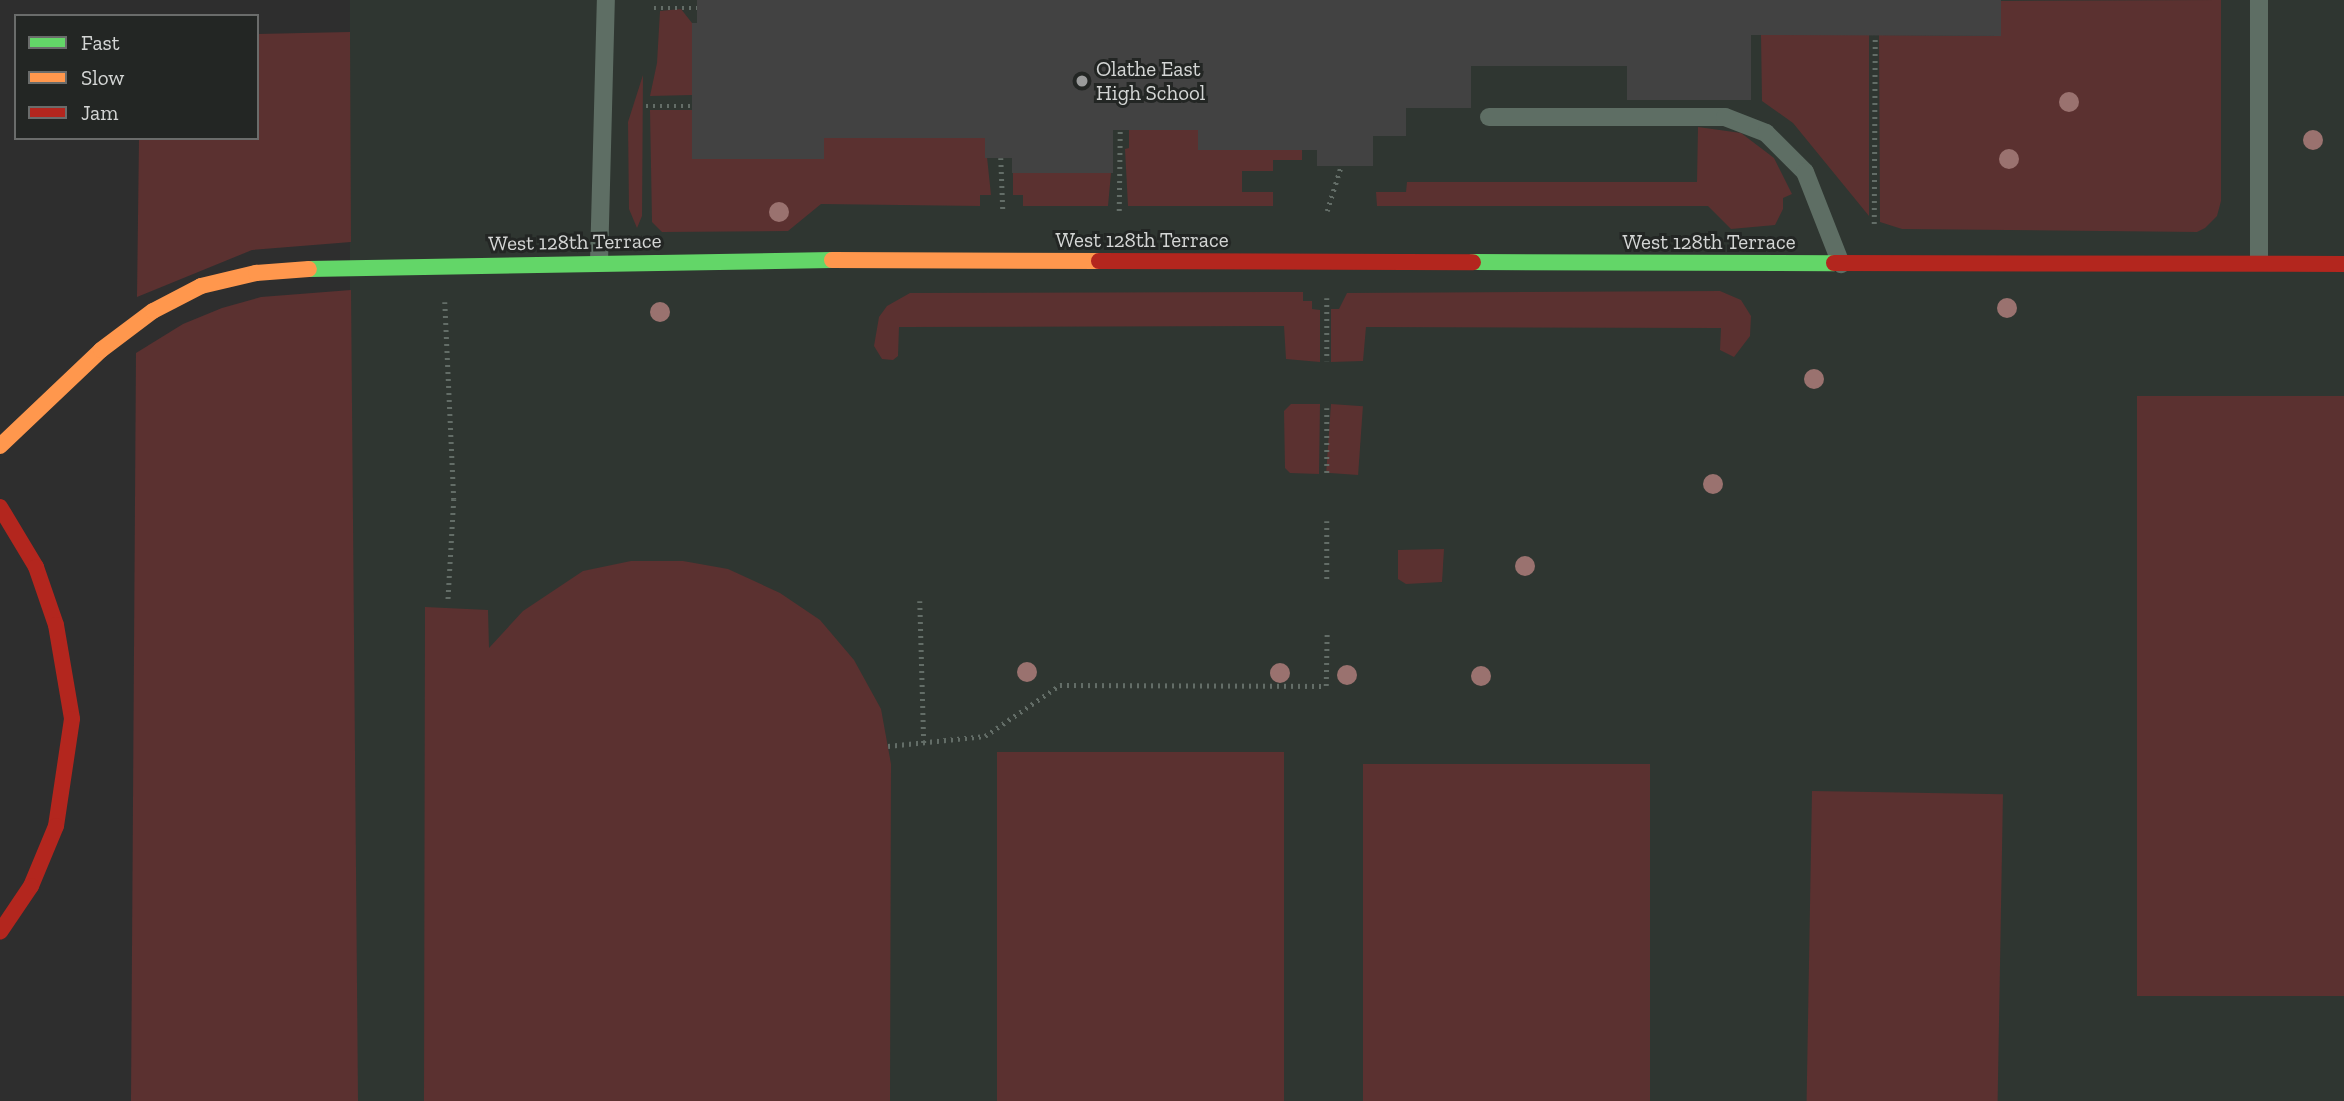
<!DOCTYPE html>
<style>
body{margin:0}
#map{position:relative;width:2344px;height:1101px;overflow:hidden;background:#2e2e2e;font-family:"Zilla Slab",serif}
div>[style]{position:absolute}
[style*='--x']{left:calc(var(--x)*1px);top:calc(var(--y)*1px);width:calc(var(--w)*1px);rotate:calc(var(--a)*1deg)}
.built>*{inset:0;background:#2f3631;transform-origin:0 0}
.green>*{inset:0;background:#5b3130;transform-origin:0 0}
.building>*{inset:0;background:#424242}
.path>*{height:4.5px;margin-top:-2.25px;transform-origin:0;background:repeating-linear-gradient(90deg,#636d67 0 2px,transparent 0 7px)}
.lane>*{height:18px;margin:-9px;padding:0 9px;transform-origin:9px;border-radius:9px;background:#5e6e64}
.fast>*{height:16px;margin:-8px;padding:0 8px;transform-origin:8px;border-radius:8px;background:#63d668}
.slow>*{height:16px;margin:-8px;padding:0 8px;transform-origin:8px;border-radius:8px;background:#ff974d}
.jam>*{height:16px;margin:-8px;padding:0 8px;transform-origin:8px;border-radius:8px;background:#b3261e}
.trees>*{width:20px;height:20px;margin:-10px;border-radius:50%;background:#9a726f}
.dots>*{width:19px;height:19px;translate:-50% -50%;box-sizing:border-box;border:4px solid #232624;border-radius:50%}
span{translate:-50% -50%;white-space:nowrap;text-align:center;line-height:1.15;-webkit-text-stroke:6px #232624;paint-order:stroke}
.poi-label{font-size:21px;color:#d4d6d5}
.left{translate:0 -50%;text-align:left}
.street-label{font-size:21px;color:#d4d6d5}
.legend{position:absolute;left:14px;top:14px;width:245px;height:126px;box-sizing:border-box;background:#232624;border:2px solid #6a6c6b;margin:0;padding:9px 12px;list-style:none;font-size:21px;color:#d4d6d5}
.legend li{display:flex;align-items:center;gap:14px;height:35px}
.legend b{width:35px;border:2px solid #6a6c6b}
</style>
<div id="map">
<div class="built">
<div style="left:350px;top:0;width:1994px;height:1101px"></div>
</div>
<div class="green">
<div style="clip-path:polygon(2221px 0,2221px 201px,2217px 216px,2205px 228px,2197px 232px,1902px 229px,1880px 222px,1879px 35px,2001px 36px,2001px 1px)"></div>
<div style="clip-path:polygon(681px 9px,692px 23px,692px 95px,650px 96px,657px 63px,660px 11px)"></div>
<div style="clip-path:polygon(350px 32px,351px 242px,252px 250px,137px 297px,139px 138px,257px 138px,257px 34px)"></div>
<div style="clip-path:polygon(1761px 35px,1869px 35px,1869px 216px,1793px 123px,1762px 101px)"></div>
<div style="clip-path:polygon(643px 75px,642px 216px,637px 228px,629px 209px,628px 122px)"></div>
<div style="clip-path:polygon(650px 110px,692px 110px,824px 138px,985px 138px,991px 195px,980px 195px,980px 206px,821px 204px,788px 231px,662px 232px,652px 222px)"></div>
<div style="clip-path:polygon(1698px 127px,1741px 133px,1774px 158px,1792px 194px,1783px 198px,1783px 209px,1775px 225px,1731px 229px,1708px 206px,1377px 206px,1376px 192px,1406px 192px,1407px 182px,1697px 182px)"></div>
<div style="clip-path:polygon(1129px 130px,1198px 130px,1302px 150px,1302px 160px,1273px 160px,1273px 171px,1242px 171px,1242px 192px,1273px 192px,1273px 206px,1128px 206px,1125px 149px,1129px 148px)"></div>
<div style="clip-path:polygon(1013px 173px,1111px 173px,1108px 206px,1023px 206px,1023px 195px,1013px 195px)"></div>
<div style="clip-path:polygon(351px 290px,358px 1101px,131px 1101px,136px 353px,183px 324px,222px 308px,261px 297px)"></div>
<div style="clip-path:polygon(1720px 291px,1741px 300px,1751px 316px,1750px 336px,1734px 357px,1720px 350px,1721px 328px,1366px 327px,1363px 361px,1331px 362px,1331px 309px,1339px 309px,1347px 293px)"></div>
<div style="clip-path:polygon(1303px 292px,1303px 301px,1312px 301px,1312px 309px,1320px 310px,1320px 362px,1286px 359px,1284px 326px,899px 327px,898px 356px,893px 360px,882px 359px,874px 346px,879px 317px,887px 306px,910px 293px)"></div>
<div style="left:2137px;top:396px;width:207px;height:600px"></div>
<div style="clip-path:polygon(1291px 404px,1320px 404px,1319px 474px,1290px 473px,1285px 468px,1284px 411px)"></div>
<div style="left:1331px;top:404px;width:32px;height:69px;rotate:4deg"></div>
<div style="clip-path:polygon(1444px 549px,1442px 582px,1406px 584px,1398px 579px,1398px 550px)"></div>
<div style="clip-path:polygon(631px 561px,683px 561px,728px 569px,780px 593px,820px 620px,854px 660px,881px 709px,891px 764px,890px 1101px,424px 1101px,425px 607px,488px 610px,489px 648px,523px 611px,583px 571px)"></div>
<div style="left:997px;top:752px;width:287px;height:349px"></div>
<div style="left:1363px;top:764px;width:287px;height:337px"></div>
<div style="left:1812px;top:791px;width:191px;height:310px;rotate:1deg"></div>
</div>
<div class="building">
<div style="clip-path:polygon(697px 0,2001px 0,2001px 36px,1751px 35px,1751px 100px,1627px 100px,1627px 66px,1471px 66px,1471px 108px,1406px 108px,1406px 136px,1373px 136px,1373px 166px,1317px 166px,1317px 150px,1198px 150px,1198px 130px,1113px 130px,1113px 173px,1012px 173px,1012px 158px,985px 158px,985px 138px,824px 138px,824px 159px,692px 159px,692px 23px,697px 23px)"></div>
</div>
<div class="path">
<div style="--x:654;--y:8;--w:43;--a:0"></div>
<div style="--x:646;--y:106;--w:46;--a:0"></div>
<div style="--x:1001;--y:158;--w:53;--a:87.8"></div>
<div style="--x:1119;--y:211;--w:81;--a:-89.3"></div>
<div style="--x:1327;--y:211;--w:47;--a:-72.7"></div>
<div style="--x:1874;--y:224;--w:189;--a:-89.7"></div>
<div style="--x:1327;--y:298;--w:63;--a:90"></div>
<div style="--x:445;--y:302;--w:197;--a:87.4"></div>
<div style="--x:454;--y:499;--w:103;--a:93.3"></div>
<div style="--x:1327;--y:408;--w:65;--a:90"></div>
<div style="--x:1327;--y:521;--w:60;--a:90"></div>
<div style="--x:920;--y:601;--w:142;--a:88.4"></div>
<div style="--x:888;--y:746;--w:98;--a:-5.9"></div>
<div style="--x:985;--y:736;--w:91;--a:-34.2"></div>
<div style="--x:1060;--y:685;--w:266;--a:0.2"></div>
<div style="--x:1326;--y:686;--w:56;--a:-89"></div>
</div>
<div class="lane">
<div style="--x:2259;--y:0;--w:262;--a:90"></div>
<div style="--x:1489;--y:117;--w:236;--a:0"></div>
<div style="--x:1725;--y:117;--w:44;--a:21.3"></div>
<div style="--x:1766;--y:133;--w:55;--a:45"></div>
<div style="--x:1805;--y:172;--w:99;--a:68.6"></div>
<div style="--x:599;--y:262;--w:262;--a:-88.5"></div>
</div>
<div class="fast">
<div style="--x:1473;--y:262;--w:361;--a:0.2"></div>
<div style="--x:309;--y:269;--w:523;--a:-0.99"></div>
</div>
<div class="slow">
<div style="--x:832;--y:260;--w:267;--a:0.2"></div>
<div style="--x:0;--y:446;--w:139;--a:-43.5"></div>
<div style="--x:101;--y:350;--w:65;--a:-36.9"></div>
<div style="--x:153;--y:311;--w:54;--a:-27.5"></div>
<div style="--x:201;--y:286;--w:57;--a:-13.3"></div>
<div style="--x:256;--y:273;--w:53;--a:-4.3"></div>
</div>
<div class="jam">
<div style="--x:1099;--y:261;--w:374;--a:0.2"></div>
<div style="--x:1834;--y:263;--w:510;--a:0.11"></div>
<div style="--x:0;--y:507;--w:70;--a:59"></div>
<div style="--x:36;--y:567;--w:61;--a:71"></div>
<div style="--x:56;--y:625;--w:95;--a:80.3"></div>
<div style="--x:72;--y:719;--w:108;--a:98.5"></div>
<div style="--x:56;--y:826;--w:65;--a:112.6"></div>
<div style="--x:31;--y:886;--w:55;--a:124"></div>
</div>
<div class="trees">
<div style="left:2069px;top:102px"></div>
<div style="left:2313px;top:140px"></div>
<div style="left:2009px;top:159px"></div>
<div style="left:779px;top:212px"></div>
<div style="left:2007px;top:308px"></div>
<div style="left:660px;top:312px"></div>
<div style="left:1814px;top:379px"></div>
<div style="left:1713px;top:484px"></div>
<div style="left:1525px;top:566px"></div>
<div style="left:1027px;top:672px"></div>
<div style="left:1280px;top:673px"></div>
<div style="left:1347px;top:675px"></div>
<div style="left:1481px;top:676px"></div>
</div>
<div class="dots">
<div style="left:1082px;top:81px;background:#9a9b9b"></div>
</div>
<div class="poi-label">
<span class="left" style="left:1096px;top:81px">Olathe East<br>High School</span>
</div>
<div class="street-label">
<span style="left:1142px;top:240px">West 128th Terrace</span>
<span style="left:575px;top:242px;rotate:-1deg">West 128th Terrace</span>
<span style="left:1709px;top:242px">West 128th Terrace</span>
</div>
<ul class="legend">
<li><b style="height:9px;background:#63d668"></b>Fast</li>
<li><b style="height:9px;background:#ff974d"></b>Slow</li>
<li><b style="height:9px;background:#b3261e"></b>Jam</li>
</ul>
</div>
